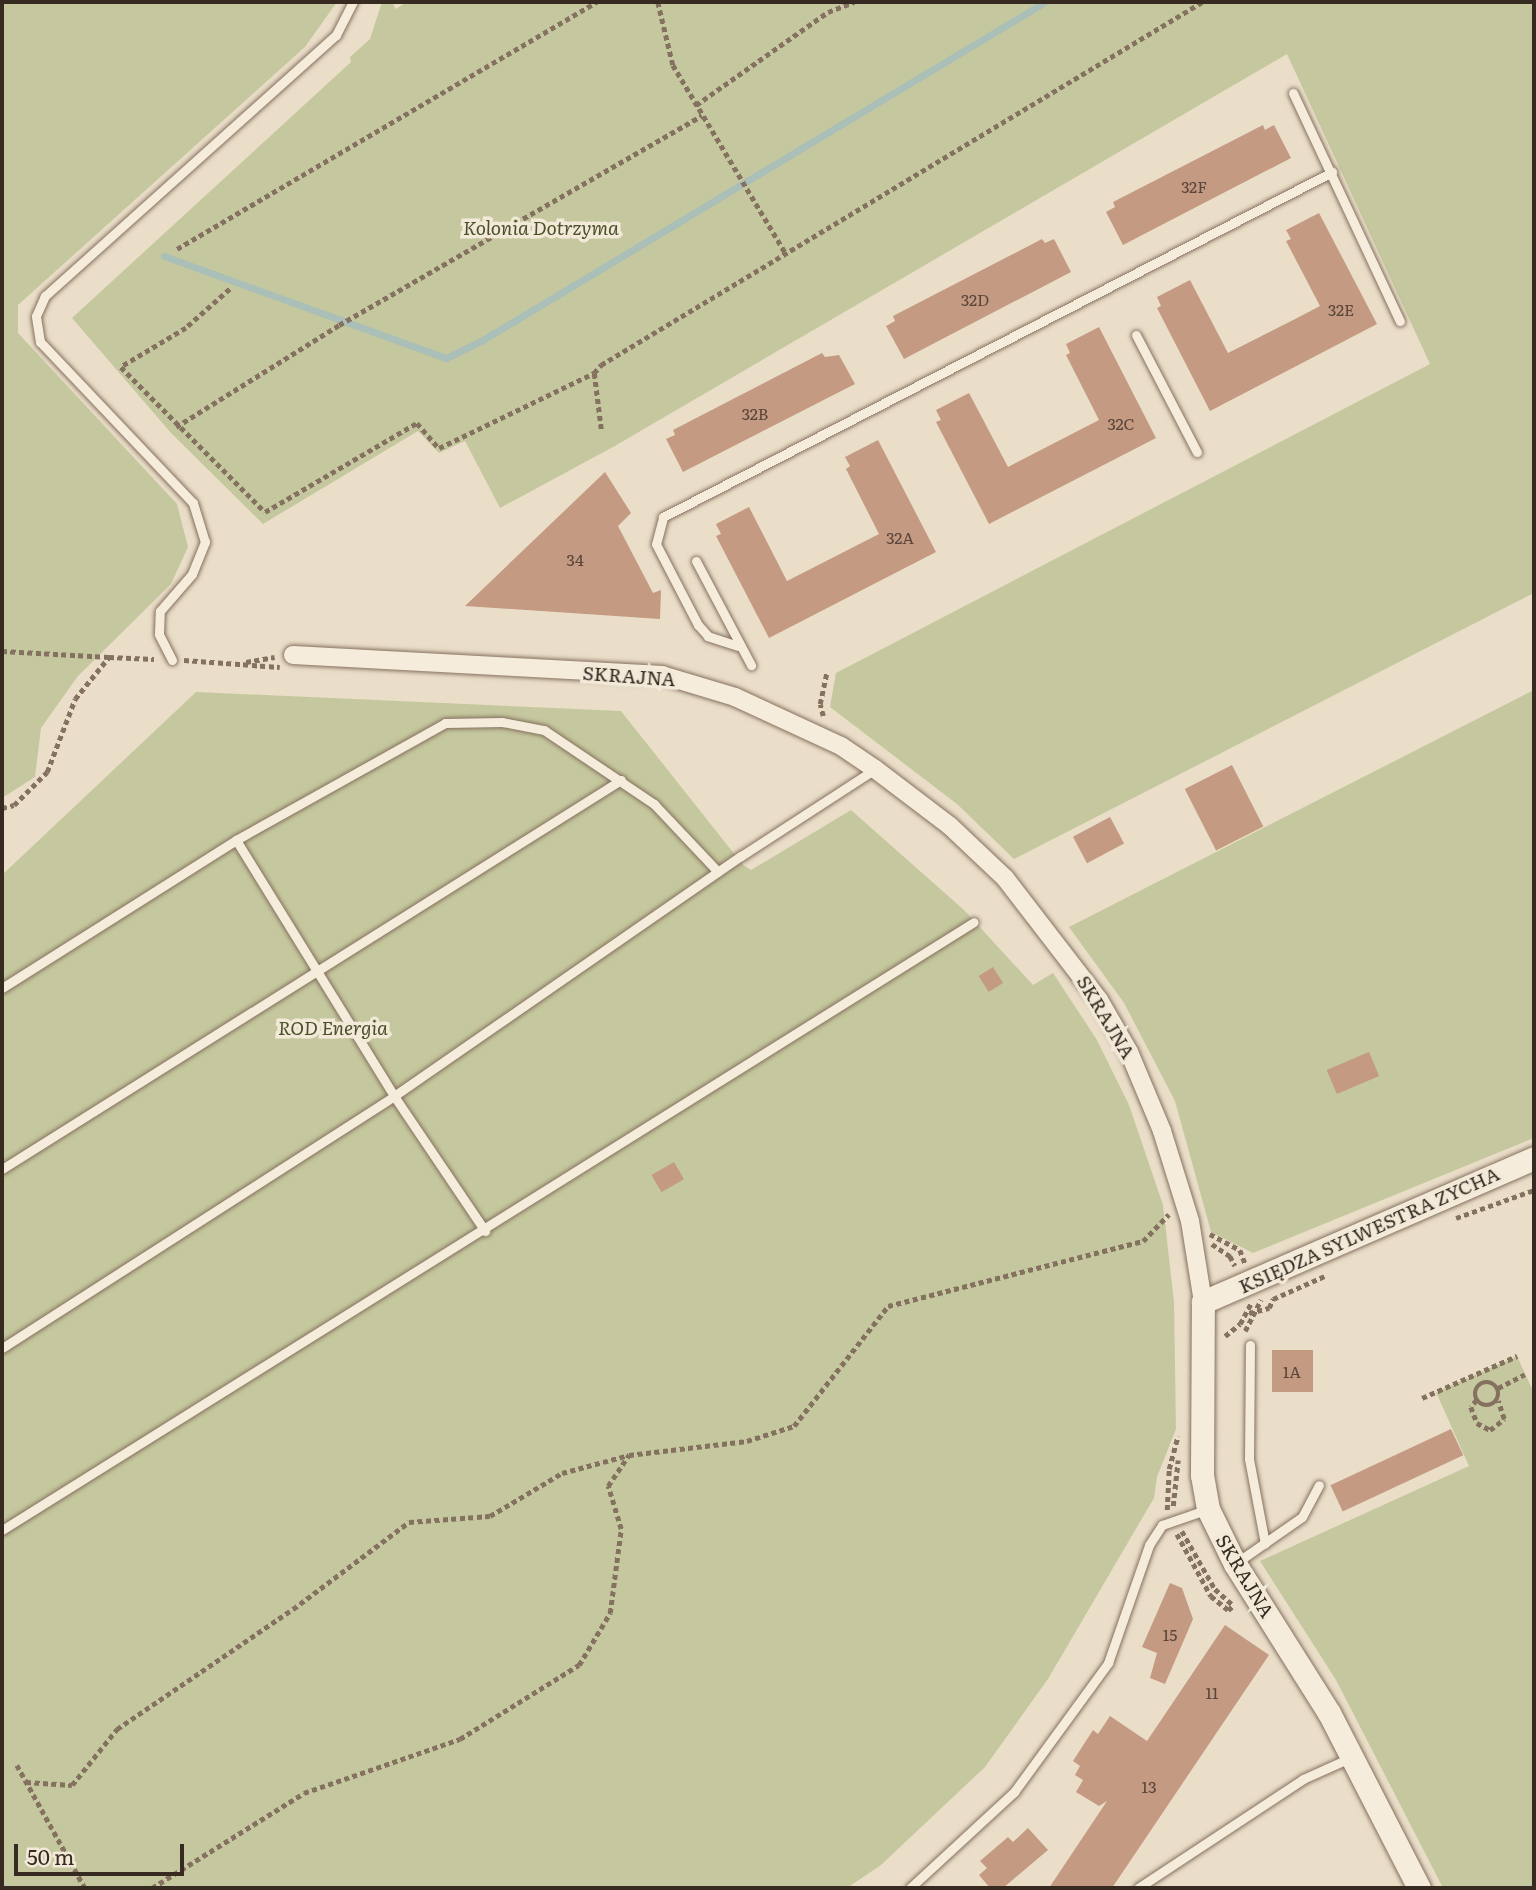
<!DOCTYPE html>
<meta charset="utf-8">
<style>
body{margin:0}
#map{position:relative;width:1536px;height:1890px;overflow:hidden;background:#eadec9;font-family:Literata,serif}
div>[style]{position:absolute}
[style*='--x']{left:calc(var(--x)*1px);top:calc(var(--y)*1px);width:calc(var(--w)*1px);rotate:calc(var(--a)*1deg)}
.green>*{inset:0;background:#c5c89e}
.stream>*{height:7px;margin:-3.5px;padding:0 3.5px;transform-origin:3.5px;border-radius:3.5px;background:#a9bfb7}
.building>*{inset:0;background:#c49a83;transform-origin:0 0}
.path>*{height:4.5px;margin-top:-2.25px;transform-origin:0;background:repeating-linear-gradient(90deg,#85715f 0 5px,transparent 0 8.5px)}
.path>.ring{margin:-2.25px;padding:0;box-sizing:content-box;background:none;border:4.5px solid #85715f;border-radius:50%}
.roads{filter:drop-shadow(0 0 2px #85715f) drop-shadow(0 0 2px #85715f)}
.service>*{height:9px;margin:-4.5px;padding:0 4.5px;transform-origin:4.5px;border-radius:4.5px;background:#f6ecdc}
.minor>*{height:18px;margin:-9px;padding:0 9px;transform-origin:9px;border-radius:9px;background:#f6ecdc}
.tertiary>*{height:23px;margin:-11.5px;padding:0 11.5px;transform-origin:11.5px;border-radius:11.5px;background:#f6ecdc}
span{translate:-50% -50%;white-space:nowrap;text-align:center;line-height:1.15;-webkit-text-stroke:7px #f2e9d8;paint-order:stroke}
.number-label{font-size:16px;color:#5a463a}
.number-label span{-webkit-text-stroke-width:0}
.park-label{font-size:19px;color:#4a512a;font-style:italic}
.street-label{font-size:19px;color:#372a21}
.frame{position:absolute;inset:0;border:4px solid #372a21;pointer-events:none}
.scale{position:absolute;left:14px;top:1844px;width:170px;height:32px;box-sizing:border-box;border:4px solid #372a21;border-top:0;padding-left:9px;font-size:21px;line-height:24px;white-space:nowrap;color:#372a21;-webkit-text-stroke:5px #f2e9d8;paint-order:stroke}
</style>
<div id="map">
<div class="green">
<div style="clip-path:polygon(2px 2px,337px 2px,305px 47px,18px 305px,18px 333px,177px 504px,188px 547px,171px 584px,78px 676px,41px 728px,35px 777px,2px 798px)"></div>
<div style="clip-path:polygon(382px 2px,392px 2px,396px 9px,406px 2px,1534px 2px,1534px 593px,1014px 859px,957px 804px,830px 707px,836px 673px,1430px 364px,1287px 54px,613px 447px,500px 508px,465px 441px,439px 453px,418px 431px,263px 524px,171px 433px,72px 318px,351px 62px,350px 57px,370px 39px)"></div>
<div style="clip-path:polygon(1534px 690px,1534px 1138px,1253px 1253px,1211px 1232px,1175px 1101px,1124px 1003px,1069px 927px)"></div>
<div style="clip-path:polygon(196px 692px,621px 711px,743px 865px,751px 870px,851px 810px,964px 910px,1033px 985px,1053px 973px,1097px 1040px,1129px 1105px,1163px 1205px,1174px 1302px,1176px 1429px,1157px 1477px,1154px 1498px,1048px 1679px,985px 1767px,881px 1865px,847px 1888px,2px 1888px,2px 875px)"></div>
<div style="clip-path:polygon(1517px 1356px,1534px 1393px,1534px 1888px,1443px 1888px,1336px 1680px,1260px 1561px,1469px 1466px,1436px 1392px)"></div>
</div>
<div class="stream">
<div style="--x:164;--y:256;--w:300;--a:19.9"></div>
<div style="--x:446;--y:358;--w:39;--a:-26"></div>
<div style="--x:481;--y:341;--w:658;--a:-31.01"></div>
</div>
<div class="building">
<div style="clip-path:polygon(1263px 125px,1265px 130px,1274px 125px,1291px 158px,1123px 245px,1106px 212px,1115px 207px,1113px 202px)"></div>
<div style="clip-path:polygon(1319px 213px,1377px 324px,1210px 411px,1157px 308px,1161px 306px,1157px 297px,1190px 280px,1228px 353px,1299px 317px,1320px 306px,1286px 241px,1291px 239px,1286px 230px)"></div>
<div style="clip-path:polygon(1042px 239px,1045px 243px,1054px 239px,1071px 272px,904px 359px,886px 326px,895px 321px,893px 316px)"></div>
<div style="clip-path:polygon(1099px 327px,1156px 438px,989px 524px,936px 422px,941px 420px,936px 410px,969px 393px,1008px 467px,1099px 420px,1066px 355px,1070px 353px,1066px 344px)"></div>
<div style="clip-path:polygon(822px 353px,825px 357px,839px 355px,855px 384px,683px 472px,666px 439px,675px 435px,673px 430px)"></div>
<div style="clip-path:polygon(878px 440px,936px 552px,769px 638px,716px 536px,721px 534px,716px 524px,749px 507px,787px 581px,879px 534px,846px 469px,850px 466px,845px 457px)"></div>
<div style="clip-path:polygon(605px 472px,631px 513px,618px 526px,653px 593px,661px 590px,660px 619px,465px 606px)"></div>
<div style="left:1232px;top:765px;width:69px;height:53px;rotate:63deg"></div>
<div style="left:1110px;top:817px;width:30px;height:42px;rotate:62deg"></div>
<div style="left:993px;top:967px;width:19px;height:17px;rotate:58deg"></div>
<div style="left:1369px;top:1052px;width:26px;height:46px;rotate:67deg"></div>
<div style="left:674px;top:1162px;width:20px;height:26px;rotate:60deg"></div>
<div style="left:1272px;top:1350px;width:41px;height:42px"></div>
<div style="left:1451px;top:1429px;width:29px;height:133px;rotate:65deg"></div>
<div style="clip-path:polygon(1170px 1583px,1182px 1588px,1193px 1619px,1165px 1684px,1150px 1678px,1157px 1653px,1142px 1647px)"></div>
<div style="clip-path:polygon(1225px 1625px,1269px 1655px,1112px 1888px,1049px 1888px,1107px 1801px,1099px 1806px,1076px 1792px,1083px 1780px,1075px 1775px,1080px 1766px,1073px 1761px,1093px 1730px,1098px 1734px,1110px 1716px,1147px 1741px)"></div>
<div style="clip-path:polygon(1028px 1828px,1048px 1850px,1003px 1888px,990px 1888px,979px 1875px,987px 1868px,980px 1861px,1008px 1837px,1013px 1842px)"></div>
</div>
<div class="path">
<div style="--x:658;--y:2;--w:65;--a:76.6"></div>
<div style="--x:673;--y:65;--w:220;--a:59.1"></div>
<div style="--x:696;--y:105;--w:161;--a:-35.2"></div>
<div style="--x:828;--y:12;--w:28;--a:-21"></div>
<div style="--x:177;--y:249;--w:487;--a:-30.5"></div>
<div style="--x:230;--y:289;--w:59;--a:138.4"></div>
<div style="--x:186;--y:328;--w:76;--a:149"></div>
<div style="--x:121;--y:367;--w:204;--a:45.2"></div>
<div style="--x:265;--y:512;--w:176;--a:-30.4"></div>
<div style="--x:417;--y:423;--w:33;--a:49"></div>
<div style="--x:439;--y:448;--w:172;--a:-25.8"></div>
<div style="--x:176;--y:427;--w:192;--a:-32"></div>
<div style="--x:339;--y:325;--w:419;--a:-30"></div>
<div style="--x:601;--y:429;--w:56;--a:-97.1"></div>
<div style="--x:594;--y:373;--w:11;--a:-49"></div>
<div style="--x:601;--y:365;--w:702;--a:-31.13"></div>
<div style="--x:2;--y:651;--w:107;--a:3.2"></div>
<div style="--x:184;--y:660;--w:96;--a:4.2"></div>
<div style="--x:246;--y:662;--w:29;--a:-10"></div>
<div style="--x:823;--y:716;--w:12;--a:-104"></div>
<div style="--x:820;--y:704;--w:33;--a:-78"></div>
<div style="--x:2;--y:808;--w:12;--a:-14"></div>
<div style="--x:14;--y:805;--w:47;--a:-45"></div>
<div style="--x:47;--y:772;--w:78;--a:-69"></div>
<div style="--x:75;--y:699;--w:54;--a:-51"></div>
<div style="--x:109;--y:657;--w:45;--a:2.5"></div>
<div style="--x:1456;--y:1218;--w:83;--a:-19.7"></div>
<div style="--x:1210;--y:1234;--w:34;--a:28"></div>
<div style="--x:1240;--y:1250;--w:14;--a:69"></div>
<div style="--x:1212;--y:1244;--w:22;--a:34"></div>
<div style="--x:1230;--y:1256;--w:11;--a:63"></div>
<div style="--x:1249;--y:1313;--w:21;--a:-14"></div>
<div style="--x:1269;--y:1308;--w:10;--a:-66"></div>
<div style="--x:1273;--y:1299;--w:59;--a:-24"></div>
<div style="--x:1245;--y:1331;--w:35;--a:-63"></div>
<div style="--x:1225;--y:1336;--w:19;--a:-39"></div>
<div style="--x:1240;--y:1324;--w:24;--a:-62"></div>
<div class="ring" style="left:1475px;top:1382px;width:19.5px;height:19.5px"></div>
<div style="--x:1498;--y:1388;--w:30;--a:-27"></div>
<div style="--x:1422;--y:1398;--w:104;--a:-23.9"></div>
<div style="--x:1477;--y:1400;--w:9;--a:131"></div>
<div style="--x:1471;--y:1407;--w:17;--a:69"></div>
<div style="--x:1477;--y:1423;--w:15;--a:28"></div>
<div style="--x:1490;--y:1430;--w:18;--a:-38"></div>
<div style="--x:1504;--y:1419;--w:19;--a:-108"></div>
<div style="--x:1173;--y:1506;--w:46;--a:-83.8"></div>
<div style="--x:1167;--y:1510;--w:41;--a:-87.2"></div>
<div style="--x:1169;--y:1469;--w:34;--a:-75"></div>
<div style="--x:1182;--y:1531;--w:67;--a:60.4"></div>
<div style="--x:1215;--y:1589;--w:25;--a:42"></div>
<div style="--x:1177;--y:1534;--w:71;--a:61.3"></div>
<div style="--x:1211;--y:1596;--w:22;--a:39"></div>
<div style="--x:1228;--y:1610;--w:6;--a:-39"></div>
<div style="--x:17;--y:1765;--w:141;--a:61.1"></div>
<div style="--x:26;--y:1782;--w:46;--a:3.7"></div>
<div style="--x:72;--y:1785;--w:72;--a:-51.2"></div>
<div style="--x:117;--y:1729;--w:213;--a:-34.3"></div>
<div style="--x:293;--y:1609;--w:145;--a:-36.9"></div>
<div style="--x:409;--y:1522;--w:81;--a:-4.2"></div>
<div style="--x:490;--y:1516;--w:84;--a:-30.8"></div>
<div style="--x:562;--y:1473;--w:69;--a:-15"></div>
<div style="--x:629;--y:1455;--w:119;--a:-6.8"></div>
<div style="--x:747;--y:1441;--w:49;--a:-17.7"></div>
<div style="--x:794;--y:1426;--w:152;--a:-51.9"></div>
<div style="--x:888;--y:1306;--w:263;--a:-14.3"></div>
<div style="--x:1143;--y:1241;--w:37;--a:-46"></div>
<div style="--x:152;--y:1888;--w:179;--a:-32"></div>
<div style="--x:304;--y:1793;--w:165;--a:-19.1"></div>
<div style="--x:460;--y:1739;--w:140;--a:-31.9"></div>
<div style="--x:579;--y:1665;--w:61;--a:-59.2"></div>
<div style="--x:610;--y:1613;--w:85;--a:-82.5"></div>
<div style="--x:621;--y:1529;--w:45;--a:-106.8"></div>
<div style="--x:608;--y:1486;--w:37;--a:-56"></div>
</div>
<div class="roads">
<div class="service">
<div style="--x:1293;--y:93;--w:252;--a:64.9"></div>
<div style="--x:1136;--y:335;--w:132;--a:62.5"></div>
<div style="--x:696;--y:561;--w:118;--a:62.1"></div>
<div style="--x:738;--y:646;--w:32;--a:-162"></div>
<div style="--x:708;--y:636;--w:15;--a:-132"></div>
<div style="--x:698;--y:625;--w:91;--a:-117.4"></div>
<div style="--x:656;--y:544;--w:28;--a:-75"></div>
<div style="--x:663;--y:517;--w:753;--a:-27.28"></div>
<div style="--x:172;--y:660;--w:29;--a:-117"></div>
<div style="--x:159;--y:634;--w:23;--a:-88"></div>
<div style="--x:160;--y:611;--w:49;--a:-49.1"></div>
<div style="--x:192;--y:574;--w:35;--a:-68"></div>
<div style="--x:205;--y:542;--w:41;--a:-107.1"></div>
<div style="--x:193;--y:503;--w:222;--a:-133.5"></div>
<div style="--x:40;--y:342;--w:26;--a:-99"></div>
<div style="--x:36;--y:316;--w:22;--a:-66"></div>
<div style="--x:45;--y:296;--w:391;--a:-41.9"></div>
<div style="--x:336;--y:35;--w:37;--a:-63"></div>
<div style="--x:236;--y:840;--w:301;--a:58.3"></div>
<div style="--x:394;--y:1096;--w:163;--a:56"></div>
<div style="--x:2;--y:988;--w:277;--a:-32.3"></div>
<div style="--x:236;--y:840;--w:240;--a:-29.2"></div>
<div style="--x:445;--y:723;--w:57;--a:-1"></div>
<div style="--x:502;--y:722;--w:43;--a:10.8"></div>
<div style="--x:544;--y:730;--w:133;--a:33.9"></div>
<div style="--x:654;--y:804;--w:93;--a:46.7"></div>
<div style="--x:2;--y:1169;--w:731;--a:-32.15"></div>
<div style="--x:1250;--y:1345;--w:114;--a:90.5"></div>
<div style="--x:1249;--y:1459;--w:86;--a:79.3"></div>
<div style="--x:2;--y:1348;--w:466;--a:-32.7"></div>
<div style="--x:394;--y:1096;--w:422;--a:-34.7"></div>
<div style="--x:741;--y:856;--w:160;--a:-33"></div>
<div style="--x:2;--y:1530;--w:1146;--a:-32.03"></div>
<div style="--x:1236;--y:1563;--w:80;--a:-34.9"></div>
<div style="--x:1302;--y:1517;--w:36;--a:-62"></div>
<div style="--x:910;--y:1888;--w:142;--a:-42.7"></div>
<div style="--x:1014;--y:1792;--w:160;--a:-53.9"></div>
<div style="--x:1108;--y:1663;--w:125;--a:-70.8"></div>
<div style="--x:1149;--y:1545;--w:24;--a:-57"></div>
<div style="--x:1162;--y:1525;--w:49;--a:-19.2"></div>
<div style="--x:1138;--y:1888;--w:198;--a:-33.4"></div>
<div style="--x:1303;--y:1779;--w:51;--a:-24.1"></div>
</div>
<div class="minor">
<div style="--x:293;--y:655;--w:370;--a:3.1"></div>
<div style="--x:662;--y:675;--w:76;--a:16.8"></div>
<div style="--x:735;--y:697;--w:117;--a:24.8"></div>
<div style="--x:841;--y:746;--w:41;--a:34.1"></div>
<div style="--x:875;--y:769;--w:94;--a:37.2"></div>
<div style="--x:950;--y:826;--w:76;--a:43.4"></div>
<div style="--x:1005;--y:878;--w:154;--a:52.4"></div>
<div style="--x:1099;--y:1000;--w:60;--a:60"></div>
<div style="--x:1129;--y:1052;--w:86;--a:67.3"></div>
<div style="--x:1162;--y:1131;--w:94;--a:72.7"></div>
<div style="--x:1190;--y:1221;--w:82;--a:80.9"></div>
</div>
<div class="tertiary">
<div style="--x:1419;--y:1888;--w:197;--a:-117.2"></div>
<div style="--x:1329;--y:1713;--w:176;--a:-122.2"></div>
<div style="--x:1235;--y:1564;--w:61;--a:-116.1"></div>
<div style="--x:1208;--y:1509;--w:35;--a:-100"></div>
<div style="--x:1202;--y:1475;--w:173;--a:-89.7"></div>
<div style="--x:1203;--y:1302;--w:361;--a:-23.5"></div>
</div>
</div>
<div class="number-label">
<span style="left:1194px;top:186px">32F</span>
<span style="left:975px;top:299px">32D</span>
<span style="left:1341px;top:309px">32E</span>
<span style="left:755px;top:413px">32B</span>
<span style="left:1121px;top:423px">32C</span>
<span style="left:900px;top:537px">32A</span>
<span style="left:575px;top:559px">34</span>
<span style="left:1292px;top:1371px">1A</span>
<span style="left:1170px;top:1634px">15</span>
<span style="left:1212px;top:1692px">11</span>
<span style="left:1149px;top:1786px">13</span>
</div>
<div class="park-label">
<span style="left:541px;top:228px">Kolonia Dotrzyma</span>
<span style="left:333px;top:1028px">ROD Energia</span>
</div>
<div class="street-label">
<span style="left:629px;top:676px;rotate:4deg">SKRAJNA</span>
<span style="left:1106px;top:1017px;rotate:59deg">SKRAJNA</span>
<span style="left:1369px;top:1230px;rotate:-24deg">KSIĘDZA SYLWESTRA ZYCHA</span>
<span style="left:1245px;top:1576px;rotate:59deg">SKRAJNA</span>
</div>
<div class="frame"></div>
<div class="scale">50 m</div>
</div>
